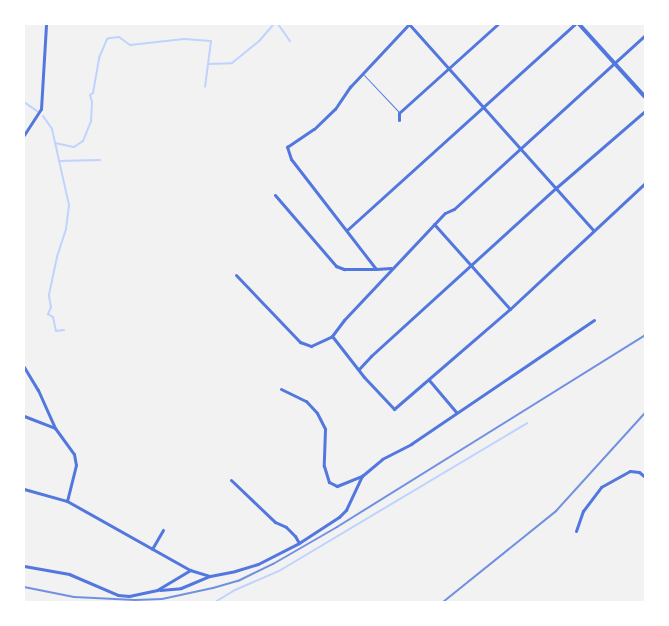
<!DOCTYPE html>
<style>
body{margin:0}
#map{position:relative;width:669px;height:626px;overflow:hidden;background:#f2f2f2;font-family:"PT Sans Narrow",sans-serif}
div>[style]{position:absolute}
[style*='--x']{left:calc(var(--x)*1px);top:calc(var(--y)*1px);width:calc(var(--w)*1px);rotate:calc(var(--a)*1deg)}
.stream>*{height:2px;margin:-1px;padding:0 1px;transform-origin:1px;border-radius:1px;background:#bfd3fe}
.service>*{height:1px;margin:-0.5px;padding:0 0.5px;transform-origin:0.5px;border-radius:0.5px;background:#5277de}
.minor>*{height:3px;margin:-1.5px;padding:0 1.5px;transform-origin:1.5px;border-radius:1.5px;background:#5277de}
.tertiary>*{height:4px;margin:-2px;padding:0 2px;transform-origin:2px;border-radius:2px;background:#5277de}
.rail>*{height:2px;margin:-1px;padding:0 1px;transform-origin:1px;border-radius:1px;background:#7290e2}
span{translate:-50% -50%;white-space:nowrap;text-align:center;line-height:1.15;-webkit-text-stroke:5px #fff;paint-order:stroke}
.frame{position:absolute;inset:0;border:25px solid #fff;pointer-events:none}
</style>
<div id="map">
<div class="stream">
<div style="--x:278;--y:24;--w:21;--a:55"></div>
<div style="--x:208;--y:64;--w:24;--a:-2"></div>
<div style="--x:232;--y:63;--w:36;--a:-39"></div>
<div style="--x:260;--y:40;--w:21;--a:-49"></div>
<div style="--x:24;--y:102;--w:16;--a:35"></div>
<div style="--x:43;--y:116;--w:16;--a:55"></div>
<div style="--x:52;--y:129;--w:78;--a:77.4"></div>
<div style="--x:69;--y:205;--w:24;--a:97"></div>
<div style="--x:66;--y:229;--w:29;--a:108"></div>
<div style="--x:57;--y:257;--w:40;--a:102"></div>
<div style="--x:49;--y:296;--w:11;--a:80"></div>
<div style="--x:51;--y:307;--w:8;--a:113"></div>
<div style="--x:48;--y:314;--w:6;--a:31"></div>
<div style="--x:53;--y:317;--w:14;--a:78"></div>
<div style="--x:56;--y:331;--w:8;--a:-7"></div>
<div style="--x:55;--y:143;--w:19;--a:12"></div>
<div style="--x:74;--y:147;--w:11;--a:-34"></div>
<div style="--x:83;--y:141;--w:22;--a:-68"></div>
<div style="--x:91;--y:121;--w:19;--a:-87"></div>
<div style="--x:92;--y:102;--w:7;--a:-106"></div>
<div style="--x:90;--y:95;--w:4;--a:-34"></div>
<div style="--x:93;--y:93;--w:36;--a:-80"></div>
<div style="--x:99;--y:58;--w:21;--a:-67"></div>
<div style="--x:107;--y:39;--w:3;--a:-18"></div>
<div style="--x:110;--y:38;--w:9;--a:-6"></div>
<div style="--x:119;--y:37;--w:14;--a:36"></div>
<div style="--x:130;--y:45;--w:54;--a:-6.3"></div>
<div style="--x:184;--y:39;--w:27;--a:4"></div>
<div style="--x:211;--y:41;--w:46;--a:97.4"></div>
<div style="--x:59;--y:161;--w:41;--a:-1.4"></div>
<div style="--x:215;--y:602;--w:23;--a:-31"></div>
<div style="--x:235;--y:590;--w:48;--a:-23.4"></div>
<div style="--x:279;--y:571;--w:289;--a:-30.8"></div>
</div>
<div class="service">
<div style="--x:364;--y:75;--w:51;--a:46.6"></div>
</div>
<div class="minor">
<div style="--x:409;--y:24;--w:276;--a:48.2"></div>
<div style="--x:399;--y:120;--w:7;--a:-90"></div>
<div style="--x:399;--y:113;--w:133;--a:-42"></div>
<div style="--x:24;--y:135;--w:31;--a:-57"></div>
<div style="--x:41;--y:109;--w:85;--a:-86.6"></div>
<div style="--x:275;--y:195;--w:94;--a:49.3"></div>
<div style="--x:336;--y:266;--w:9;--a:21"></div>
<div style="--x:344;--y:269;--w:31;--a:0"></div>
<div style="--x:434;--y:224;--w:114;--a:48.2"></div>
<div style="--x:347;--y:230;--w:307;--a:-42.1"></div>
<div style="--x:391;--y:268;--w:15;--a:176"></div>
<div style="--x:376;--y:269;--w:139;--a:-127.7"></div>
<div style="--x:291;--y:159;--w:13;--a:-108"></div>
<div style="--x:287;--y:147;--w:32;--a:-34"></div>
<div style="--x:314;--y:129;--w:29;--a:-44"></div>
<div style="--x:335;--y:109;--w:27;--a:-56"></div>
<div style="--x:350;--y:87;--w:86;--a:-46.9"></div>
<div style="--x:236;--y:275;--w:93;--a:46.3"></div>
<div style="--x:300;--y:342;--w:12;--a:20"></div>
<div style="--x:311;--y:346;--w:23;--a:-25"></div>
<div style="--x:332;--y:336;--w:20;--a:-53"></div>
<div style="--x:344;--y:320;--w:147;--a:-46.7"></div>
<div style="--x:445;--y:213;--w:10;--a:-24"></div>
<div style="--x:454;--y:209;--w:258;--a:-42.3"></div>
<div style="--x:332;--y:336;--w:52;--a:52"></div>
<div style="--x:364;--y:377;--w:44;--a:46.8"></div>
<div style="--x:394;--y:409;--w:153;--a:-40.8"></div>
<div style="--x:510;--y:309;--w:185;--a:-43"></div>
<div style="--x:24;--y:367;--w:27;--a:59"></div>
<div style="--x:38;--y:390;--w:42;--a:65.9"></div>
<div style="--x:359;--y:369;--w:18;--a:-47"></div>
<div style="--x:371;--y:356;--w:251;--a:-42.3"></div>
<div style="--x:557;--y:187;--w:116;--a:-40.8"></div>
<div style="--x:429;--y:380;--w:42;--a:49.8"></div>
<div style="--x:281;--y:389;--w:28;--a:26"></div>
<div style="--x:306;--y:401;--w:16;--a:47"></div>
<div style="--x:317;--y:413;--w:18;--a:63"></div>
<div style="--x:325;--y:429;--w:37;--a:92"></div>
<div style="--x:324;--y:466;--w:17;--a:73"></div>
<div style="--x:329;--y:482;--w:9;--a:27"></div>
<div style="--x:337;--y:486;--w:27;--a:-22"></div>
<div style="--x:24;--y:416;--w:33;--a:21"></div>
<div style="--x:55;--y:428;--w:32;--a:54"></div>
<div style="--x:74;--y:454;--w:11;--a:80"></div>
<div style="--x:76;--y:465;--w:37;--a:104"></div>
<div style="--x:231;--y:480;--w:61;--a:43.7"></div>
<div style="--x:275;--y:522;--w:12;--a:24"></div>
<div style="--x:286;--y:527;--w:13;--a:45"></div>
<div style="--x:295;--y:536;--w:8;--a:60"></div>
<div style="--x:24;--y:489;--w:45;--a:15.6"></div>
<div style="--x:67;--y:501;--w:141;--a:29.3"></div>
<div style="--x:190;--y:570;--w:21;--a:17"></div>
<div style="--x:210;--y:576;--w:25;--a:-11"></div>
<div style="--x:235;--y:571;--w:24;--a:-17"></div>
<div style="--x:258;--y:564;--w:46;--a:-27.1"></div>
<div style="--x:299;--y:543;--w:48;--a:-33"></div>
<div style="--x:339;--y:517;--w:10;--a:-45"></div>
<div style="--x:346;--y:510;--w:38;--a:-65"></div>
<div style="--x:362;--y:476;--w:26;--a:-40"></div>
<div style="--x:382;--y:459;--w:33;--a:-27"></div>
<div style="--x:411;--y:444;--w:221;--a:-34.1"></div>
<div style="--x:576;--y:531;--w:21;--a:-71"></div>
<div style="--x:583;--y:511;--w:30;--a:-53"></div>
<div style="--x:601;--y:487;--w:33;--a:-29"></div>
<div style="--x:630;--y:471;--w:9;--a:6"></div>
<div style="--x:639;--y:472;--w:8;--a:40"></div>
<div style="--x:152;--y:549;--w:22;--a:-60"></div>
<div style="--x:24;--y:566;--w:46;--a:10.1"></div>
<div style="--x:69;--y:574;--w:53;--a:23.2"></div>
<div style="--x:118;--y:595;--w:11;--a:5"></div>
<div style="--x:129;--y:596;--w:29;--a:-12"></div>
<div style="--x:157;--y:590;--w:39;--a:-31"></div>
<div style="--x:160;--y:590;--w:21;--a:-5"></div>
<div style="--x:181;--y:588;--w:30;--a:-23"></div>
</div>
<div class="tertiary">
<div style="--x:579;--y:24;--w:98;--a:47.9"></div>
</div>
<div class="rail">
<div style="--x:24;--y:587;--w:51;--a:11.3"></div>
<div style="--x:74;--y:597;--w:61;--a:2.8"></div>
<div style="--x:135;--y:600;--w:27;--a:-2"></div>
<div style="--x:162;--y:599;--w:52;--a:-12.2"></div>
<div style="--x:213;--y:588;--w:26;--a:-16"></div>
<div style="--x:238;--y:581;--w:39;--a:-26"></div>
<div style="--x:273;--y:564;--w:74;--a:-30"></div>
<div style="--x:337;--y:527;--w:363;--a:-31.9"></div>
<div style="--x:443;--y:602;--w:145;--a:-38.8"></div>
<div style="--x:556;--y:511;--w:132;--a:-47.8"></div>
</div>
<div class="frame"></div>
</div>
